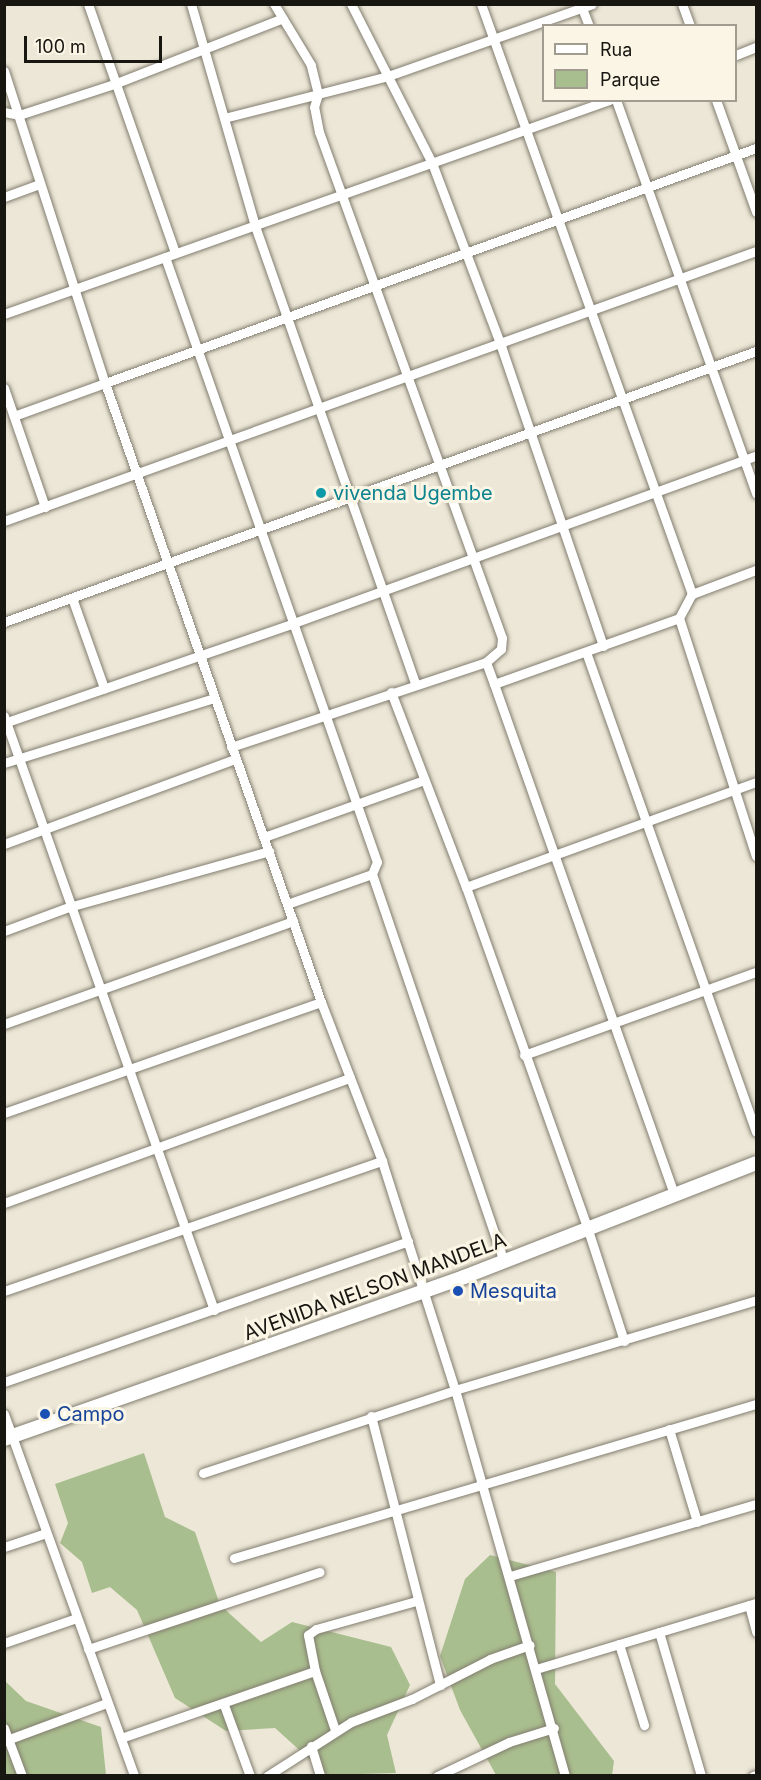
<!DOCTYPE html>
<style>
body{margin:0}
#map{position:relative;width:761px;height:1780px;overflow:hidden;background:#ece7d7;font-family:Inter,sans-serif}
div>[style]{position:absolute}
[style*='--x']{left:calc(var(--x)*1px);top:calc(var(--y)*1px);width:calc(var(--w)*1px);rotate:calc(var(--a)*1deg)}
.green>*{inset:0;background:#a9be8e}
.roads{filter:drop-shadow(0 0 2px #827d6f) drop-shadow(0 0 2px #827d6f)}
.street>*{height:9px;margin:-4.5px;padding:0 4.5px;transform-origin:4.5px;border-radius:4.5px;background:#fff}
.secondary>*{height:14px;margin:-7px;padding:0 7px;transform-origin:7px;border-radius:7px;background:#fff}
.dots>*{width:16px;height:16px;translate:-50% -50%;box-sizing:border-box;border:3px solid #faf5e5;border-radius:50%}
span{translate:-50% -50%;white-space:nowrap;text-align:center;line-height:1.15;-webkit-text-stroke:6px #faf5e5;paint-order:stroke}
.culture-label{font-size:20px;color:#0d838f}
.left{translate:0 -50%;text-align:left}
.street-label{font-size:20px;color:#181611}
.transit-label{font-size:20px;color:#164399}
.frame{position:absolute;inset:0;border:6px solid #181611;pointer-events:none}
.legend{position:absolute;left:542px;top:24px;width:195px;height:78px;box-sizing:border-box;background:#faf5e5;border:2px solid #a09c90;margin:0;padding:8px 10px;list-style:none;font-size:18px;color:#181611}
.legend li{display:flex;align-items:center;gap:12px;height:30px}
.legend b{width:30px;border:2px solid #a09c90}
.scale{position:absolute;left:24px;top:36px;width:138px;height:27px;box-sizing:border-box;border:3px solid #181611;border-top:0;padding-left:8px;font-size:18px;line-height:21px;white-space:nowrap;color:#181611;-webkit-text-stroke:4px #faf5e5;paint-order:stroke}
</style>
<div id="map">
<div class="green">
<div style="clip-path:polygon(144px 1453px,165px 1517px,195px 1532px,220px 1605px,261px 1642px,292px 1622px,391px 1647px,410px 1685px,387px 1735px,396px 1773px,327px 1775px,275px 1728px,226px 1731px,175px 1698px,137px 1610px,110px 1587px,92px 1593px,82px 1562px,60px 1543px,68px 1523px,55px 1484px)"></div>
<div style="clip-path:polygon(490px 1555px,556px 1572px,555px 1684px,614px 1761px,612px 1775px,496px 1775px,460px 1710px,440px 1656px,465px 1579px)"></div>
<div style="clip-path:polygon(4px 1680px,26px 1701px,101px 1727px,106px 1775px,5px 1775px)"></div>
</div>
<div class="roads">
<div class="street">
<div style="--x:88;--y:4;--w:264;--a:70.7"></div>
<div style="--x:191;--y:4;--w:231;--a:73.9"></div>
<div style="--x:255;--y:226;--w:485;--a:70.7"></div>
<div style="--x:351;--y:4;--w:178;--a:63"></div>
<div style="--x:432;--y:163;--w:196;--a:69.3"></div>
<div style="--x:501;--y:346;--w:317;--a:71.2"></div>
<div style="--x:481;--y:4;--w:627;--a:70.32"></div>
<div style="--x:682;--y:4;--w:23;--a:70"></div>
<div style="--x:582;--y:8;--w:19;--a:69"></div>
<div style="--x:736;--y:55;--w:22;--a:-22"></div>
<div style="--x:4;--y:71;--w:328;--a:72.1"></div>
<div style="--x:105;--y:383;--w:97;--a:160.1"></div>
<div style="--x:616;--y:100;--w:418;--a:70.4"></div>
<div style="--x:716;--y:100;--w:119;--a:70.3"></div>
<div style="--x:4;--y:112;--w:15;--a:11"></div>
<div style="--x:19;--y:115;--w:100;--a:-18.1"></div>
<div style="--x:114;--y:84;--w:181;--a:-21.3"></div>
<div style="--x:224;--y:118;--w:97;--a:-14.3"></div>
<div style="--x:318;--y:94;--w:30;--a:-104"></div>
<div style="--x:311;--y:65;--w:71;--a:-121.2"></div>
<div style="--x:4;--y:197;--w:37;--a:-20"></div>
<div style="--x:165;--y:257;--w:641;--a:70.69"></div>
<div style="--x:377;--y:862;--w:13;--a:113"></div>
<div style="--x:372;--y:874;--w:90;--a:160.6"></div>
<div style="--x:4;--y:314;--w:642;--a:-19.48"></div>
<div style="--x:4;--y:388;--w:126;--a:71"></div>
<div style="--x:4;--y:521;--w:799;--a:-19.75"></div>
<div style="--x:72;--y:598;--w:96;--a:70.4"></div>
<div style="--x:679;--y:618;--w:250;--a:72.1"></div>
<div style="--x:4;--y:622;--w:799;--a:-19.82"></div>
<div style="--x:586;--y:652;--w:509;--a:70.5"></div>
<div style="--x:486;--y:662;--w:20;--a:-41"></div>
<div style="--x:501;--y:649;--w:11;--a:-85"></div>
<div style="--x:502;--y:638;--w:538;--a:-109.88"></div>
<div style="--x:319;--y:132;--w:25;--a:-101"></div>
<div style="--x:314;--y:107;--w:14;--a:-73"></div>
<div style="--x:318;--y:94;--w:72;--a:-14.4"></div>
<div style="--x:388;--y:76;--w:216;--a:-19.4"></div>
<div style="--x:391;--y:692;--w:209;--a:69"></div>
<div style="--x:466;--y:887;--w:361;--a:70.4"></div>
<div style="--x:587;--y:1227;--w:120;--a:72"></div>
<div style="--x:4;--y:716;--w:630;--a:70.53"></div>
<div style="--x:7;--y:722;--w:300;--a:-19"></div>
<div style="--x:291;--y:624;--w:494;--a:-19.9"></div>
<div style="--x:231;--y:747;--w:269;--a:-18.4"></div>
<div style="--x:486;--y:662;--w:23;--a:70"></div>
<div style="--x:4;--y:763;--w:220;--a:-17.2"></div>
<div style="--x:264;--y:837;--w:170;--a:-19.6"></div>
<div style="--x:4;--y:844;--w:246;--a:-20.2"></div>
<div style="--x:372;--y:874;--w:409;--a:71.2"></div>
<div style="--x:466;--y:887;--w:308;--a:-19.9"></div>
<div style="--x:4;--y:931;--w:69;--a:-20.3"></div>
<div style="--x:69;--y:907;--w:208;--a:-15.6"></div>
<div style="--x:4;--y:1024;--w:307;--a:-19.6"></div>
<div style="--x:524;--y:1055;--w:246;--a:-19.7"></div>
<div style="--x:4;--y:1113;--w:336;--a:-19.3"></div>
<div style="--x:674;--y:1194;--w:541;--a:-109.44"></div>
<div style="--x:494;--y:684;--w:196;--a:-19.6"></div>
<div style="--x:679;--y:618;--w:27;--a:-62"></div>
<div style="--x:692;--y:594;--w:68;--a:-20.6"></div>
<div style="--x:4;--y:1203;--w:368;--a:-19.9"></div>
<div style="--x:4;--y:1291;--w:400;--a:-19"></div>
<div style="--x:4;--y:1382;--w:428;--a:-19.2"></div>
<div style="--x:4;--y:1414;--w:385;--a:70.2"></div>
<div style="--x:371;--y:1416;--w:278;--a:75.6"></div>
<div style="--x:669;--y:1429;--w:97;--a:73.2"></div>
<div style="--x:203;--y:1473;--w:265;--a:-18.2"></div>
<div style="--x:455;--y:1390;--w:314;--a:-16.6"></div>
<div style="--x:4;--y:1547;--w:44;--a:-18.4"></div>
<div style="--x:234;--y:1558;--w:544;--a:-16.44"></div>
<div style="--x:510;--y:1576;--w:256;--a:-16.3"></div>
<div style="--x:749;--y:1605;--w:28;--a:75"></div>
<div style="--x:659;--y:1632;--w:150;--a:73.7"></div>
<div style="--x:4;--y:1643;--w:76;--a:-19.1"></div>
<div style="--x:619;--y:1644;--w:85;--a:72.8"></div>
<div style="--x:88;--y:1649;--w:244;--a:-18.4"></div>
<div style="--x:536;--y:1669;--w:230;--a:-16.7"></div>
<div style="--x:224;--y:1705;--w:76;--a:69.9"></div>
<div style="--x:4;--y:1728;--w:51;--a:69.4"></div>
<div style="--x:335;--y:1730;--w:62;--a:-108.7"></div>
<div style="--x:315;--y:1671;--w:37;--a:-101"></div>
<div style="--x:308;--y:1635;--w:10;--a:-37"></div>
<div style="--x:316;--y:1629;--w:104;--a:-15.6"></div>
<div style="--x:121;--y:1738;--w:205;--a:-19.1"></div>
<div style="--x:4;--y:1741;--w:110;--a:-20.3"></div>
<div style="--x:311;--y:1746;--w:31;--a:73"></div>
<div style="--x:267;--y:1776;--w:100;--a:-32.7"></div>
<div style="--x:351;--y:1722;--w:65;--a:-20.7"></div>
<div style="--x:412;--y:1699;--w:88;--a:-27.1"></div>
<div style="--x:490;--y:1659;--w:42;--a:-19.3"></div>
<div style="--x:437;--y:1776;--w:80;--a:-25.3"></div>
<div style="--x:509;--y:1742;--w:47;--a:-17.3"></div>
<div style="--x:565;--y:1776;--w:401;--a:-105.9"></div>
<div style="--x:455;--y:1390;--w:240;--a:-107.7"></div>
<div style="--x:382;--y:1161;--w:170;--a:-111"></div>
<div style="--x:321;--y:1002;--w:656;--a:-109.24"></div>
<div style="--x:105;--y:383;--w:692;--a:-19.85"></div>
<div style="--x:753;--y:1776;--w:3;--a:-18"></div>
</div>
<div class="secondary">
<div style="--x:4;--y:1439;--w:488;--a:-19.4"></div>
<div style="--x:464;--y:1277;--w:313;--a:-21.3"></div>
</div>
</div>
<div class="dots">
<div style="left:321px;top:493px;background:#0f9aa8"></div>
<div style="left:458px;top:1291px;background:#1a4fb4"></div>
<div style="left:45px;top:1414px;background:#1a4fb4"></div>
</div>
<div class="culture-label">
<span class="left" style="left:333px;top:493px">vivenda Ugembe</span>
</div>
<div class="street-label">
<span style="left:375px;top:1287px;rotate:-20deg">AVENIDA NELSON MANDELA</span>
</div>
<div class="transit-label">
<span class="left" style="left:470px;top:1291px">Mesquita</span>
<span class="left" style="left:57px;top:1414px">Campo</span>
</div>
<div class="frame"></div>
<ul class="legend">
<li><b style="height:8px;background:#fff"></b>Rua</li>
<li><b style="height:16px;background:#a9be8e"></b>Parque</li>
</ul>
<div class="scale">100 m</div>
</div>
